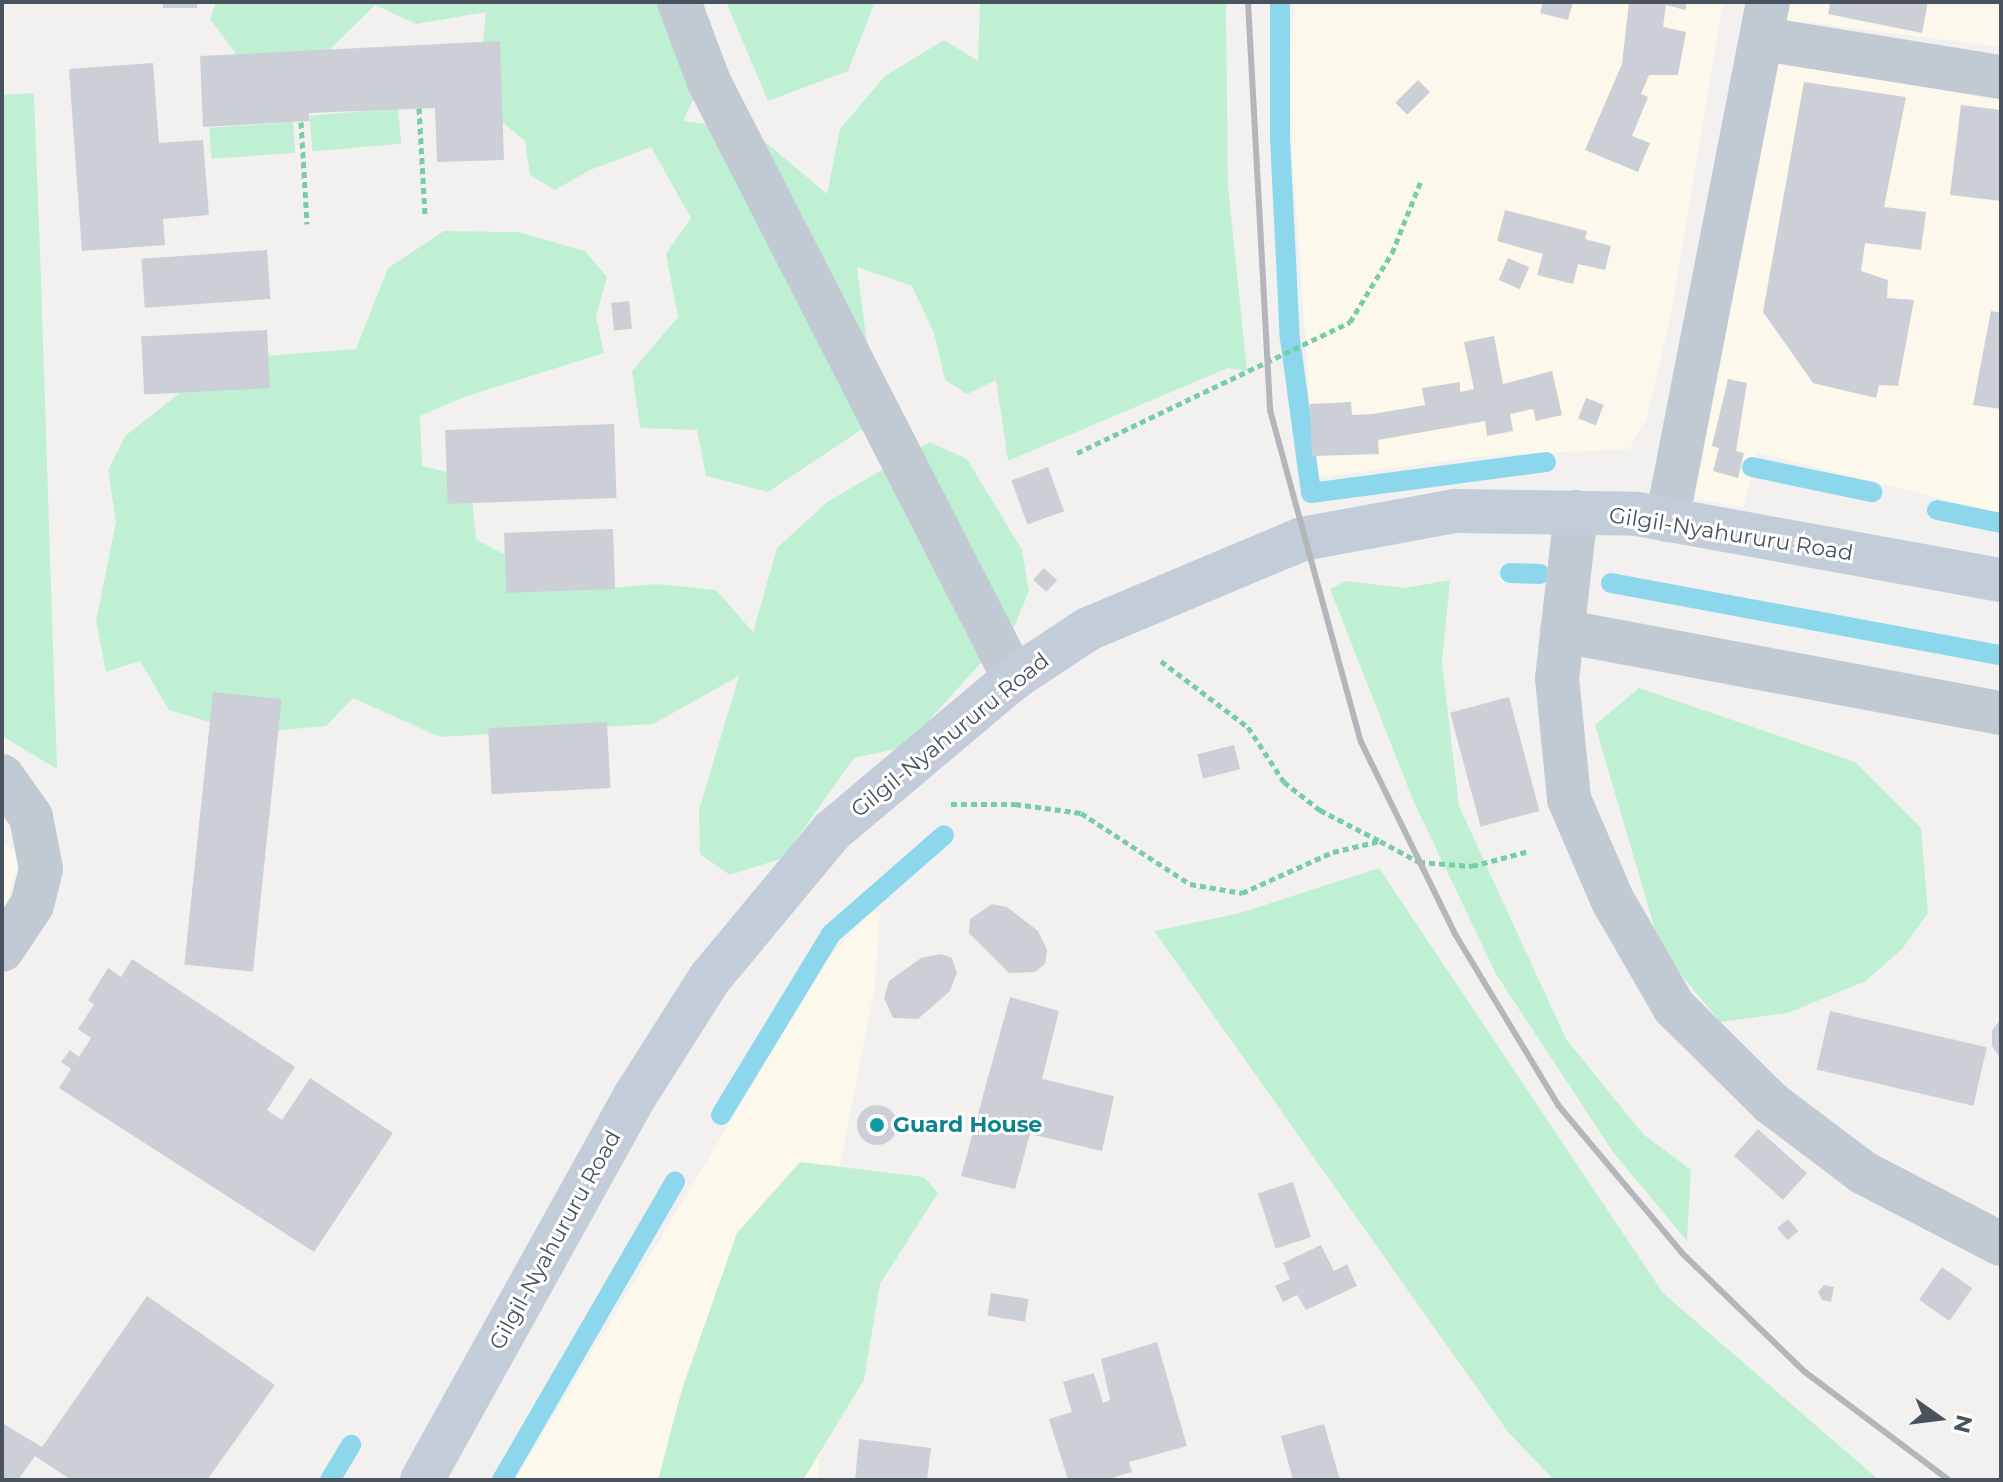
<!DOCTYPE html>
<style>
body{margin:0}
#map{position:relative;width:2003px;height:1482px;overflow:hidden;background:#f3f1f0;font-family:Montserrat,sans-serif}
div>[style]{position:absolute}
[style*='--x']{left:calc(var(--x)*1px);top:calc(var(--y)*1px);width:calc(var(--w)*1px);rotate:calc(var(--a)*1deg)}
.commercial>*{inset:0;background:#fcf8eb}
.green>*{inset:0;background:#c0f0d3;transform-origin:0 0}
.stream>*{height:20px;margin:-10px;padding:0 10px;transform-origin:10px;border-radius:10px;background:#8dd7ed}
.building>*{inset:0;background:#cccfd6;transform-origin:0 0}
.round{border-radius:50%}
.path>*{height:5px;margin-top:-2.5px;transform-origin:0;background:repeating-linear-gradient(90deg,#77cea5 0 6px,transparent 0 10px)}
.minor>*{height:44px;margin:-22px;padding:0 22px;transform-origin:22px;border-radius:22px;background:#c1cad2}
.secondary>*{height:44px;margin:-22px;padding:0 22px;transform-origin:22px;border-radius:22px;background:#c3cdd9}
.rail>*{height:6px;margin:-3px;padding:0 3px;transform-origin:3px;border-radius:3px;background:#b3b6bb}
.dots>*{width:22px;height:22px;translate:-50% -50%;box-sizing:border-box;border:4px solid #fff;border-radius:50%}
span{translate:-50% -50%;white-space:nowrap;text-align:center;line-height:1.15;-webkit-text-stroke:6px #fff;paint-order:stroke}
.street-label{font-size:22px;color:#48535e}
.culture-label{font-size:22px;color:#0d838f;font-weight:700}
.left{translate:0 -50%;text-align:left}
.frame{position:absolute;inset:0;border:4px solid #48535e;pointer-events:none}
.north{position:absolute;left:1899px;top:1378px;width:80px;height:80px;-webkit-text-stroke:6px #fff;paint-order:stroke;rotate:104deg;font-size:22px;font-weight:700;line-height:32px;text-align:center;color:#48535e}
.north::after{content:'';display:block;margin:auto;width:28px;height:36px;background:#48535e;clip-path:polygon(50% 0,100% 100%,50% 72%,0 100%)}
</style>
<div id="map">
<div class="commercial">
<div style="clip-path:polygon(1295px 2px,1723px 2px,1671px 315px,1647px 417px,1629px 449px,1483px 456px,1315px 478px,1293px 165px,1290px 65px)"></div>
<div style="clip-path:polygon(1783px 2px,2001px 2px,2001px 47px,1780px 19px)"></div>
<div style="clip-path:polygon(1775px 63px,2001px 98px,2001px 514px,1757px 452px,1743px 508px,1695px 499px)"></div>
<div style="clip-path:polygon(2px 843px,15px 851px,18px 864px,2px 920px)"></div>
<div style="clip-path:polygon(871px 911px,880px 914px,875px 985px,828px 1227px,818px 1480px,515px 1480px,827px 961px)"></div>
</div>
<div class="green">
<div style="clip-path:polygon(216px 2px,703px 2px,717px 51px,683px 121px,750px 129px,827px 194px,840px 129px,885px 76px,944px 40px,978px 61px,980px 2px,1226px 2px,1228px 186px,1247px 371px,1228px 368px,1008px 461px,996px 380px,967px 394px,945px 380px,934px 333px,912px 286px,857px 267px,867px 344px,867px 426px,768px 492px,706px 476px,697px 430px,640px 428px,632px 371px,678px 317px,666px 254px,691px 218px,651px 147px,590px 170px,555px 190px,530px 175px,525px 141px,477px 101px,486px 12px,416px 24px,375px 5px,307px 72px,254px 78px,210px 19px)"></div>
<div style="clip-path:polygon(726px 2px,875px 2px,848px 71px,768px 101px)"></div>
<div style="clip-path:polygon(34px 93px,41px 280px,57px 769px,2px 736px,2px 95px)"></div>
<div style="left:398px;top:108px;width:36px;height:89px;rotate:85deg"></div>
<div style="left:293px;top:122px;width:31px;height:84px;rotate:86deg"></div>
<div style="clip-path:polygon(444px 231px,518px 232px,585px 251px,607px 277px,596px 317px,604px 353px,464px 397px,420px 416px,422px 466px,470px 477px,476px 539px,536px 572px,589px 590px,656px 584px,716px 590px,753px 632px,777px 548px,827px 502px,930px 442px,967px 459px,1022px 550px,1029px 591px,1015px 625px,905px 747px,854px 758px,783px 858px,730px 875px,700px 854px,699px 810px,739px 676px,653px 724px,440px 737px,353px 698px,326px 726px,247px 733px,169px 710px,140px 661px,106px 672px,96px 621px,116px 522px,108px 470px,125px 436px,223px 359px,356px 349px,388px 268px)"></div>
<div style="clip-path:polygon(1450px 580px,1442px 663px,1459px 806px,1566px 1039px,1643px 1134px,1691px 1170px,1687px 1241px,1613px 1152px,1496px 974px,1413px 800px,1330px 589px,1346px 581px,1405px 588px)"></div>
<div style="clip-path:polygon(1639px 688px,1855px 762px,1921px 828px,1928px 913px,1902px 949px,1866px 981px,1788px 1013px,1720px 1022px,1661px 950px,1595px 725px)"></div>
<div style="clip-path:polygon(1379px 868px,1663px 1293px,1879px 1480px,1554px 1480px,1508px 1432px,1154px 931px,1240px 913px)"></div>
<div style="clip-path:polygon(800px 1162px,924px 1177px,938px 1193px,880px 1284px,864px 1380px,803px 1480px,658px 1480px,682px 1389px,737px 1233px)"></div>
</div>
<div class="stream">
<div style="--x:1280;--y:2;--w:136;--a:90"></div>
<div style="--x:1280;--y:138;--w:201;--a:87.2"></div>
<div style="--x:1290;--y:339;--w:155;--a:82.2"></div>
<div style="--x:1311;--y:493;--w:237;--a:-7.5"></div>
<div style="--x:1752;--y:467;--w:123;--a:11.8"></div>
<div style="--x:1937;--y:510;--w:65;--a:11.5"></div>
<div style="--x:1510;--y:573;--w:30;--a:2"></div>
<div style="--x:1611;--y:583;--w:394;--a:10.5"></div>
<div style="--x:721;--y:1115;--w:212;--a:-58.7"></div>
<div style="--x:831;--y:934;--w:150;--a:-41.2"></div>
<div style="--x:330;--y:1480;--w:41;--a:-59"></div>
<div style="--x:502;--y:1480;--w:345;--a:-59.9"></div>
</div>
<div class="building">
<div style="left:163px;top:2px;width:34px;height:6px"></div>
<div style="clip-path:polygon(1543px 2px,1573px 2px,1568px 20px,1540px 13px)"></div>
<div style="clip-path:polygon(1629px 2px,1687px 2px,1685px 10px,1666px 5px,1663px 27px,1686px 32px,1678px 75px,1649px 75px,1641px 94px,1648px 97px,1632px 136px,1650px 143px,1638px 172px,1585px 150px,1622px 64px)"></div>
<div style="clip-path:polygon(1830px 2px,1928px 2px,1922px 33px,1828px 14px)"></div>
<div style="clip-path:polygon(500px 41px,504px 160px,437px 162px,435px 108px,309px 113px,309px 121px,203px 127px,200px 56px)"></div>
<div style="clip-path:polygon(153px 63px,159px 143px,203px 140px,209px 215px,163px 219px,165px 245px,82px 251px,69px 69px)"></div>
<div style="left:1418px;top:80px;width:17px;height:32px;rotate:45deg"></div>
<div style="clip-path:polygon(1804px 82px,1906px 97px,1884px 207px,1926px 212px,1921px 250px,1865px 243px,1861px 271px,1888px 280px,1887px 298px,1914px 300px,1898px 386px,1879px 385px,1876px 398px,1813px 383px,1763px 312px)"></div>
<div style="clip-path:polygon(1961px 105px,2001px 110px,2001px 201px,1950px 195px)"></div>
<div style="clip-path:polygon(1505px 210px,1587px 231px,1585px 239px,1611px 246px,1605px 270px,1578px 264px,1573px 284px,1537px 275px,1543px 254px,1497px 241px)"></div>
<div style="left:267px;top:250px;width:49px;height:126px;rotate:86deg"></div>
<div style="left:1508px;top:258px;width:23px;height:24px;rotate:23deg"></div>
<div style="left:629px;top:301px;width:28px;height:18px;rotate:84deg"></div>
<div style="clip-path:polygon(1991px 311px,2001px 313px,2001px 409px,1973px 405px)"></div>
<div style="left:267px;top:330px;width:58px;height:126px;rotate:87deg"></div>
<div style="clip-path:polygon(1494px 336px,1503px 384px,1552px 371px,1562px 415px,1536px 421px,1533px 409px,1510px 414px,1513px 431px,1487px 436px,1485px 421px,1378px 440px,1379px 454px,1312px 456px,1310px 404px,1351px 402px,1352px 415px,1373px 414px,1425px 405px,1422px 388px,1460px 382px,1460px 392px,1474px 389px,1464px 342px)"></div>
<div style="clip-path:polygon(1728px 379px,1747px 383px,1736px 451px,1744px 453px,1738px 478px,1713px 471px,1719px 448px,1712px 446px)"></div>
<div style="left:1586px;top:398px;width:19px;height:22px;rotate:21deg"></div>
<div style="left:614px;top:424px;width:74px;height:169px;rotate:88deg"></div>
<div style="left:1048px;top:467px;width:47px;height:39px;rotate:70deg"></div>
<div style="left:613px;top:529px;width:60px;height:109px;rotate:88deg"></div>
<div style="left:1044px;top:568px;width:18px;height:16px;rotate:43deg"></div>
<div style="left:213px;top:692px;width:69px;height:274px;rotate:6deg"></div>
<div style="left:1509px;top:697px;width:118px;height:61px;rotate:75deg"></div>
<div style="left:607px;top:722px;width:66px;height:119px;rotate:87deg"></div>
<div style="left:1234px;top:745px;width:25px;height:38px;rotate:76deg"></div>
<div style="clip-path:polygon(992px 904px,1007px 907px,1038px 931px,1047px 950px,1045px 964px,1035px 972px,1009px 973px,969px 933px,970px 919px)"></div>
<div style="clip-path:polygon(941px 954px,952px 958px,957px 973px,950px 991px,918px 1019px,893px 1018px,884px 998px,889px 981px,921px 958px)"></div>
<div style="clip-path:polygon(132px 959px,295px 1067px,267px 1110px,282px 1120px,310px 1078px,393px 1133px,314px 1252px,59px 1088px,71px 1069px,61px 1062px,70px 1050px,79px 1057px,91px 1038px,78px 1029px,94px 1005px,88px 1000px,108px 968px,121px 977px)"></div>
<div style="clip-path:polygon(1010px 997px,1059px 1011px,1042px 1079px,1114px 1096px,1102px 1151px,1030px 1134px,1015px 1189px,961px 1176px)"></div>
<div style="left:1830px;top:1011px;width:161px;height:60px;rotate:13deg"></div>
<div style="clip-path:polygon(2001px 1018px,2001px 1060px,1992px 1046px,1992px 1031px)"></div>
<div class="round" style="left:857px;top:1105px;width:40px;height:40px"></div>
<div style="left:1758px;top:1129px;width:66px;height:36px;rotate:42deg"></div>
<div style="left:1293px;top:1182px;width:58px;height:37px;rotate:72deg"></div>
<div style="left:1788px;top:1219px;width:16px;height:14px;rotate:50deg"></div>
<div style="clip-path:polygon(1321px 1245px,1334px 1271px,1347px 1264px,1357px 1286px,1306px 1310px,1297px 1295px,1283px 1302px,1275px 1286px,1290px 1279px,1283px 1263px)"></div>
<div style="left:1942px;top:1267px;width:37px;height:40px;rotate:35deg"></div>
<div style="clip-path:polygon(1824px 1285px,1834px 1287px,1831px 1302px,1822px 1300px,1818px 1292px)"></div>
<div style="left:991px;top:1293px;width:38px;height:23px;rotate:9deg"></div>
<div style="clip-path:polygon(147px 1296px,275px 1385px,207px 1480px,71px 1480px,35px 1456px,18px 1480px,2px 1480px,2px 1423px,42px 1447px)"></div>
<div style="clip-path:polygon(1157px 1342px,1187px 1446px,1129px 1462px,1132px 1472px,1105px 1480px,1068px 1480px,1049px 1419px,1072px 1412px,1063px 1382px,1094px 1373px,1103px 1403px,1110px 1400px,1101px 1359px)"></div>
<div style="clip-path:polygon(1324px 1424px,1340px 1480px,1293px 1480px,1281px 1436px)"></div>
<div style="clip-path:polygon(859px 1439px,931px 1448px,927px 1480px,855px 1480px)"></div>
</div>
<div class="path">
<div style="--x:419;--y:108;--w:109;--a:86.8"></div>
<div style="--x:301;--y:122;--w:102;--a:86.6"></div>
<div style="--x:1077;--y:453;--w:303;--a:-25.6"></div>
<div style="--x:1350;--y:322;--w:81;--a:-58.7"></div>
<div style="--x:1392;--y:253;--w:78;--a:-68.1"></div>
<div style="--x:1161;--y:661;--w:109;--a:37.2"></div>
<div style="--x:1248;--y:727;--w:66;--a:56.8"></div>
<div style="--x:1284;--y:782;--w:46;--a:37.9"></div>
<div style="--x:1320;--y:810;--w:68;--a:27.3"></div>
<div style="--x:951;--y:804;--w:64;--a:0"></div>
<div style="--x:1015;--y:804;--w:67;--a:7.8"></div>
<div style="--x:1081;--y:813;--w:130;--a:33.1"></div>
<div style="--x:1190;--y:884;--w:53;--a:9.8"></div>
<div style="--x:1242;--y:893;--w:100;--a:-24.3"></div>
<div style="--x:1333;--y:852;--w:48;--a:-13.2"></div>
<div style="--x:1380;--y:841;--w:44;--a:28.3"></div>
<div style="--x:1419;--y:862;--w:53;--a:4.3"></div>
<div style="--x:1472;--y:866;--w:59;--a:-14.7"></div>
</div>
<div class="minor">
<div style="--x:679;--y:2;--w:85;--a:69.4"></div>
<div style="--x:709;--y:82;--w:670;--a:62.9"></div>
<div style="--x:1763;--y:39;--w:241;--a:9.1"></div>
<div style="--x:1576;--y:512;--w:167;--a:96.5"></div>
<div style="--x:1557;--y:678;--w:122;--a:84.3"></div>
<div style="--x:1569;--y:799;--w:111;--a:66.7"></div>
<div style="--x:1613;--y:901;--w:122;--a:60.1"></div>
<div style="--x:1674;--y:1007;--w:136;--a:44.7"></div>
<div style="--x:1771;--y:1103;--w:116;--a:37"></div>
<div style="--x:1864;--y:1173;--w:154;--a:27.4"></div>
<div style="--x:1667;--y:520;--w:528;--a:-78.97"></div>
<div style="--x:1562;--y:631;--w:447;--a:10.6"></div>
<div style="--x:2;--y:776;--w:50;--a:54.7"></div>
<div style="--x:31;--y:817;--w:53;--a:79.1"></div>
<div style="--x:41;--y:869;--w:37;--a:104"></div>
<div style="--x:32;--y:905;--w:54;--a:123.7"></div>
</div>
<div class="secondary">
<div style="--x:422;--y:1480;--w:439;--a:-61"></div>
<div style="--x:635;--y:1096;--w:140;--a:-57.6"></div>
<div style="--x:710;--y:978;--w:190;--a:-50.3"></div>
<div style="--x:831;--y:832;--w:239;--a:-40.1"></div>
<div style="--x:1014;--y:678;--w:89;--a:-33.5"></div>
<div style="--x:1088;--y:629;--w:232;--a:-22.8"></div>
<div style="--x:1302;--y:539;--w:156;--a:-10.4"></div>
<div style="--x:1455;--y:511;--w:182;--a:0.9"></div>
<div style="--x:1637;--y:514;--w:370;--a:10.3"></div>
</div>
<div class="rail">
<div style="--x:1248;--y:2;--w:409;--a:86.9"></div>
<div style="--x:1270;--y:410;--w:344;--a:74.7"></div>
<div style="--x:1361;--y:742;--w:214;--a:63.9"></div>
<div style="--x:1455;--y:934;--w:200;--a:58.9"></div>
<div style="--x:1558;--y:1105;--w:193;--a:50"></div>
<div style="--x:1682;--y:1253;--w:171;--a:44.1"></div>
<div style="--x:1805;--y:1372;--w:180;--a:36.9"></div>
</div>
<div class="dots">
<div style="left:877px;top:1125px;background:#0f9aa8"></div>
</div>
<div class="street-label">
<span style="left:1731px;top:534px;rotate:9deg">Gilgil-Nyahururu Road</span>
<span style="left:950px;top:735px;rotate:-39deg">Gilgil-Nyahururu Road</span>
<span style="left:555px;top:1240px;rotate:-61deg">Gilgil-Nyahururu Road</span>
</div>
<div class="culture-label">
<span class="left" style="left:893px;top:1125px">Guard House</span>
</div>
<div class="frame"></div>
<div class="north">N</div>
</div>
